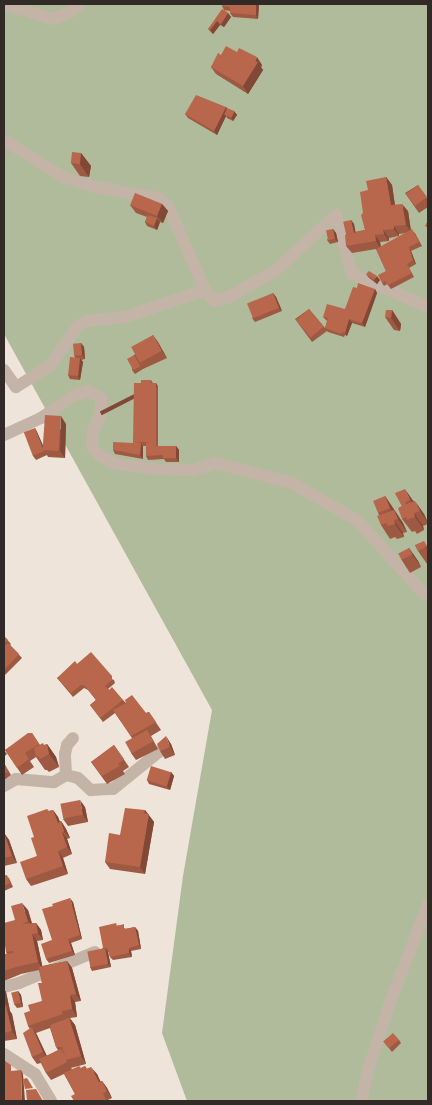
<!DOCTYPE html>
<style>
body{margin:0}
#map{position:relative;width:432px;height:1105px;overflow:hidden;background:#eee4d9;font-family:"PT Sans Narrow",sans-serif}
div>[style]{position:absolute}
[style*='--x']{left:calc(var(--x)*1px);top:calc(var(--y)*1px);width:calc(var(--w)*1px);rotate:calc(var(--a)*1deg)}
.green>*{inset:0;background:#b0bb9b}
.minor>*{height:12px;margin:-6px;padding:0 6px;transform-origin:6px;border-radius:6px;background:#c4b4a7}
.wall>*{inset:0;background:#9e5942}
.shaded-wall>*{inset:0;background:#814836;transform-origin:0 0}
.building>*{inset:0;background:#b8674d;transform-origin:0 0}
span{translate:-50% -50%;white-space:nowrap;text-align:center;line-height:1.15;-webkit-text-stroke:4px #f6eee5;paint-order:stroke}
.frame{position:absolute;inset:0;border:5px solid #322a26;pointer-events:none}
</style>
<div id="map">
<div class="green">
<div style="clip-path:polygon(4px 4px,428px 4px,428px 1101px,187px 1101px,162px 1033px,183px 876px,212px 710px,4px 334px)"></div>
</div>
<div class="minor">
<div style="--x:4;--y:4;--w:51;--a:17"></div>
<div style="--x:53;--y:19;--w:18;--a:-22"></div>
<div style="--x:70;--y:12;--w:13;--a:-39"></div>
<div style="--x:4;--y:140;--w:70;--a:32.1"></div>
<div style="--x:63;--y:177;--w:34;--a:17"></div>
<div style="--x:96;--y:187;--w:63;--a:10.1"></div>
<div style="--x:158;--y:198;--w:13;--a:39"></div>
<div style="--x:168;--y:206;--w:92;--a:66.2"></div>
<div style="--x:205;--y:290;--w:14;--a:51"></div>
<div style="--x:214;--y:301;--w:16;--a:-15"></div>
<div style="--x:229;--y:297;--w:53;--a:-29.5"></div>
<div style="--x:275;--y:271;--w:83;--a:-42.6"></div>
<div style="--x:336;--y:215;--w:61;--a:74.8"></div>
<div style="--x:352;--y:274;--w:83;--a:23.5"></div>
<div style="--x:4;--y:370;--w:21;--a:55"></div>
<div style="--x:16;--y:387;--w:40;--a:-32"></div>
<div style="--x:50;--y:366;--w:49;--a:-55"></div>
<div style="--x:78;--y:326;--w:9;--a:-32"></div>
<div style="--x:86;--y:321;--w:39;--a:-6"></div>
<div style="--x:125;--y:317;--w:84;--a:-18.6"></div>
<div style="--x:4;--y:435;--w:41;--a:-24.7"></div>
<div style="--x:41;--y:418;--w:40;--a:-34"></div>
<div style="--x:74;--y:396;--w:15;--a:-20"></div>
<div style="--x:88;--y:391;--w:15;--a:28"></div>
<div style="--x:101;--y:398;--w:15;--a:90"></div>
<div style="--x:101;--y:413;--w:20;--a:114"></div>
<div style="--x:93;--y:431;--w:15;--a:94"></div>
<div style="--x:92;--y:446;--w:13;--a:51"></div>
<div style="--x:100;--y:456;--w:18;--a:27"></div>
<div style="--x:116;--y:464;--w:42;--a:6.8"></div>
<div style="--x:158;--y:469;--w:35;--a:2"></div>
<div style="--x:193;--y:470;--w:24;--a:-17"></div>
<div style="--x:216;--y:463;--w:79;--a:14.7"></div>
<div style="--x:292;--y:483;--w:76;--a:29.9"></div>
<div style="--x:358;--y:521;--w:98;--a:47.9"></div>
<div style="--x:66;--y:775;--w:21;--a:-93"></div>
<div style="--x:65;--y:754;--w:9;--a:-77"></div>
<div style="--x:67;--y:745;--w:9;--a:-49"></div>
<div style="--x:4;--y:786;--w:14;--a:-30"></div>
<div style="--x:16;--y:779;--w:38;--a:5"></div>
<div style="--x:54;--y:782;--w:14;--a:-30"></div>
<div style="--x:66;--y:775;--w:12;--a:14"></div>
<div style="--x:78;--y:778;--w:18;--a:43"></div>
<div style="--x:91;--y:790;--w:22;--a:-3"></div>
<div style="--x:113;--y:789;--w:60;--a:-39"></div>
<div style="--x:4;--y:987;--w:16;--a:-15"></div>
<div style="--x:19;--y:983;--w:82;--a:-22.2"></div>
<div style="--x:4;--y:1054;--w:37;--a:33"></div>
<div style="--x:35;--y:1074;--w:31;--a:59"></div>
<div style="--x:361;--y:1101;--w:32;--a:-77"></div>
<div style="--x:368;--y:1070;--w:74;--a:-71.8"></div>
<div style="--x:391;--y:1000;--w:103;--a:-68.9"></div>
</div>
<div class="wall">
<div style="clip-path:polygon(222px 4px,259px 4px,258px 19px,233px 17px,230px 13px,230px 11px,224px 10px,228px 13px,231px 17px,224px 27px,220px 25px,213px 34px,208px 29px,224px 10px,222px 6px)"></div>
<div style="clip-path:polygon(237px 52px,262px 65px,261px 67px,263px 70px,248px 94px,216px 74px,211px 67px,221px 55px)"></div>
<div style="clip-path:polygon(226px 107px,227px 109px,234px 111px,237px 115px,233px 121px,227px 118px,226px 116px,217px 135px,188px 118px,185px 114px)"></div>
<div style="clip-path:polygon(81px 153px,91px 166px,89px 177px,80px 176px,71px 163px)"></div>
<div style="clip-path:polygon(evenodd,386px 177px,392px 185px,395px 205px,408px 211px,411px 230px,415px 233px,422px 246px,411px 251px,416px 264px,409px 268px,414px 277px,391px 289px,387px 284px,384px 286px,382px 283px,386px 271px,376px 249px,352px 253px,346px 246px,346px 235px,351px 220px,354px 224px,355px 232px,365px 230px,363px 213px,368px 190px,386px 177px,406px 233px,381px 247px,380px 242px,389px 241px,389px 238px,399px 236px,399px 234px,406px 233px)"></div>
<div style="clip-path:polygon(418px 185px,428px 200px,428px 207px,419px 213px,405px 193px)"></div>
<div style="clip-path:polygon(162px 204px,168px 211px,163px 223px,160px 222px,157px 230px,147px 226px,145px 222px,147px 217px,136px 213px,130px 205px)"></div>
<div style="clip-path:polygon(333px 229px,336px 233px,338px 242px,330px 244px,327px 240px)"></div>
<div style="clip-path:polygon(366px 274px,380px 280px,377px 284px,369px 278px)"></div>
<div style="clip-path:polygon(357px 288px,375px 289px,377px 293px,365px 327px,352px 323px,347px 336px,345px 335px,344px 337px,328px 332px,327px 331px,312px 342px,295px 319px,309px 309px,325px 328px,327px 321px,323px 317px,345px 309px)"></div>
<div style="clip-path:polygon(273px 293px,276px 297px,282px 311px,255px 322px,252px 318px)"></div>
<div style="clip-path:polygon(392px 310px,401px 324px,400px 331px,394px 330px,385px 317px)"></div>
<div style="clip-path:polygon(153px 335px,167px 358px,143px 369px,142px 368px,143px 369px,135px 374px,132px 370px,134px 355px)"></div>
<div style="clip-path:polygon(81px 343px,84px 347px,85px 359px,81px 360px,83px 362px,80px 380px,70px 379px,68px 375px,75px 357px,74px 356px)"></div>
<div style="clip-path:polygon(151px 380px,153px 383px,156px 383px,158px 387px,158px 446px,176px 446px,179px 450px,179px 462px,166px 462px,164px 459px,148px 460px,146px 456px,146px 446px,143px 446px,143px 459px,115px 454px,113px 450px,133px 443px,141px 383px)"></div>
<div style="clip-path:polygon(66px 424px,65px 458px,48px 457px,47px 455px,36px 460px,33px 456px,35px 428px,37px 432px,43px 446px)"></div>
<div style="clip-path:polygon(395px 493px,414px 501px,424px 514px,428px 523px,428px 524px,423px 526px,424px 530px,417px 534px,415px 531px,412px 532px,402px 519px,402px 506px)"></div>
<div style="clip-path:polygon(385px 496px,403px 523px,407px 532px,403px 533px,404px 537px,397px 539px,395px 537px,390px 539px,381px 525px,379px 515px,378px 513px)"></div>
<div style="clip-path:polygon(415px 545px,428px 546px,428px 563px,427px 564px,418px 551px)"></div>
<div style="clip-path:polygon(409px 548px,418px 561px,421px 567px,410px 573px,401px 559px)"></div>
<div style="clip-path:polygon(4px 636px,11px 644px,10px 645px,22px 658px,4px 676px)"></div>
<div style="clip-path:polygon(77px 664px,114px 680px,115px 683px,108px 689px,123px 700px,126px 703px,146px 713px,149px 712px,161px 730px,151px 736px,158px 749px,136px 760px,131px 753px,132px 738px,115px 713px,103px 722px,90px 705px,96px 700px,88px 690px,84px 688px,73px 697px,57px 678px)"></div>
<div style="clip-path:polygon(32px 733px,40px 745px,45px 745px,47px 744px,56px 757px,59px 767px,49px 772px,47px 770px,45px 770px,36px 757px,30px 761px,34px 767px,22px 775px,5px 750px)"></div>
<div style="clip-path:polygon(171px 744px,175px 755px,165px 759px,160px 751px)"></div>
<div style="clip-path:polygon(114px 745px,129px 767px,123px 771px,125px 774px,107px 784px,91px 762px)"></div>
<div style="clip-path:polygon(4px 750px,7px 754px,4px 757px)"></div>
<div style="clip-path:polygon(4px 763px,11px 775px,4px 780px)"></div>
<div style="clip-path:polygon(171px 772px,174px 776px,170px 790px,149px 784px,147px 780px)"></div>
<div style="clip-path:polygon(85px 807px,88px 822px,68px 826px,63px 819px)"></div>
<div style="clip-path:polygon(53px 810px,58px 817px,60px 822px,61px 821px,66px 829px,70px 838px,67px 839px,72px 854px,63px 858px,68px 874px,31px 886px,26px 879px,37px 856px,34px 837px,49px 811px)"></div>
<div style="clip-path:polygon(145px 810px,154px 822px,145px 874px,110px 869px,105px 862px,120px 835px)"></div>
<div style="clip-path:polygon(4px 833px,9px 840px,17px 863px,4px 866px)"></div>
<div style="clip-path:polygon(4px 873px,5px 875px,9px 878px,13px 887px,4px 891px)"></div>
<div style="clip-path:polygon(73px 902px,82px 939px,71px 943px,75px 955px,49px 963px,46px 959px,52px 940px)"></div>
<div style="clip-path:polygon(evenodd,28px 910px,32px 923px,36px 923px,41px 930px,43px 940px,37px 941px,42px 966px,67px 961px,72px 968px,81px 1001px,75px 1002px,77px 1017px,70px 1018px,75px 1025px,86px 1064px,71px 1068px,72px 1069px,81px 1068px,85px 1066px,87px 1069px,97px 1074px,100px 1081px,102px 1081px,107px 1088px,112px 1098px,108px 1100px,109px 1101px,74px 1101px,75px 1094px,64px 1074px,51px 1080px,46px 1073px,41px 1063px,37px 1064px,32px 1057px,30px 1029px,28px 1026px,30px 1011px,42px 1001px,42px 983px,39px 970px,21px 974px,4px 981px,4px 954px,7px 954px,6px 952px,15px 920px,28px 910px,50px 1028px,56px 1047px,58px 1050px,47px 1056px,36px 1033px,50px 1028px)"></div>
<div style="clip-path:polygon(118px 925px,126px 929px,135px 927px,138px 931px,141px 949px,131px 951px,132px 957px,113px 960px,110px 957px,109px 952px,108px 952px,111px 967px,92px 971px,90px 967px)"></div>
<div style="clip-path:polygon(4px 989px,6px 992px,10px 1011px,12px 1014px,17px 1039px,4px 1041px)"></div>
<div style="clip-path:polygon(18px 991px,21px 995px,23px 1007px,17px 1008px,14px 1004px)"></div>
<div style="clip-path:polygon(399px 1040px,401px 1043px,392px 1052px,384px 1042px)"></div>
</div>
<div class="shaded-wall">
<div style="clip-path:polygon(256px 4px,259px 4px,258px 19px,256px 15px)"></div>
<div style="clip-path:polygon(228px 13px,231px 17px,224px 27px,221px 24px)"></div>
<div style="clip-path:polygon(217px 21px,220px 25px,213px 34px,210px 30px)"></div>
<div style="clip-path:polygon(257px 57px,262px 65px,261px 67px,263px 70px,248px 94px,243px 86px)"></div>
<div style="clip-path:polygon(226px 107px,229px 111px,224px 114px,226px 116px,217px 135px,214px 131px)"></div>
<div style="clip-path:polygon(234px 111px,237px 115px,233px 121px,231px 117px)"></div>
<div style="clip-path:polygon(81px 153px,91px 166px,89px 177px,80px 164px)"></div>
<div style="clip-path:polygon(386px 177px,392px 185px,396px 213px,391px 205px)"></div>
<div style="clip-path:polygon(162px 204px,168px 211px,163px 223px,157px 216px)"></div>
<div style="clip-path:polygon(402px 204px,408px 211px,411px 232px,406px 225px)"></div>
<div style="clip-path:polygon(157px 218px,160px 222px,157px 230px,154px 226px)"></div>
<div style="clip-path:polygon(351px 220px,354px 224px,357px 239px,354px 235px)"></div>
<div style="clip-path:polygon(394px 226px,399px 234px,399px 236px,394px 229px)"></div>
<div style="clip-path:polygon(333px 229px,336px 233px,338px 242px,335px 239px)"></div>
<div style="clip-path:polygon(383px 230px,389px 238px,389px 241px,384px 234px)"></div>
<div style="clip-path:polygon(375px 235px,380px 242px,381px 249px,376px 241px)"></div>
<div style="clip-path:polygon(409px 247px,411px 251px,416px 264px,413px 260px)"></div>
<div style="clip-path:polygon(377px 276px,380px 280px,377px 284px,374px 280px)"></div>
<div style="clip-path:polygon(375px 289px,377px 293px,365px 327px,362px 323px)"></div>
<div style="clip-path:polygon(273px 293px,276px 297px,282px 311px,279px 308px)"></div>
<div style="clip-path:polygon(392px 310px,401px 324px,400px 331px,391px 318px)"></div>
<div style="clip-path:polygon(349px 319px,352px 323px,347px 336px,345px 333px)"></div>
<div style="clip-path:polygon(153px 335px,158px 342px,167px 358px,162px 351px)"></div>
<div style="clip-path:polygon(81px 343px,84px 347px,85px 359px,82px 355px)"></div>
<div style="clip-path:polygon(80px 358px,83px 362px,80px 380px,78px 377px)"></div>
<div style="left:156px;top:383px;width:4px;height:63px;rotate:63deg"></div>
<div style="clip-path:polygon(61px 416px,66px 424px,65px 458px,60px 451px)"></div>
<div style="clip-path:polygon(35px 428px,37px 432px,45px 450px,43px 450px)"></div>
<div style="clip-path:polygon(141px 443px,143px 447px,143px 459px,140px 455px)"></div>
<div style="clip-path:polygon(176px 446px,179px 450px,179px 462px,176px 458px)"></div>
<div style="clip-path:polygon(405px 489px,414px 502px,418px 511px,410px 500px)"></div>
<div style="clip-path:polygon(385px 496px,403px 523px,407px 532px,390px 508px)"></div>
<div style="clip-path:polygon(415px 501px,424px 514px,428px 523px,420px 511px)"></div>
<div style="clip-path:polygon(406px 502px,423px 526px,424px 530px,406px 504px)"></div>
<div style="clip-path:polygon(394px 520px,403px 533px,404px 537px,395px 524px)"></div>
<div style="clip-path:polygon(409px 548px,418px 561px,421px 567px,412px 554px)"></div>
<div style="clip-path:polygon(166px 736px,171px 744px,175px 755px,170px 747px)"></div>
<div style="clip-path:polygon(47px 744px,56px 757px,59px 767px,49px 754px)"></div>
<div style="clip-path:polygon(171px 772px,174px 776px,170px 790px,167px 786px)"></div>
<div style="clip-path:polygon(80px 800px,85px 807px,88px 822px,83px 815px)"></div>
<div style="clip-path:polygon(53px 810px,58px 817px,63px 830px,58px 823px)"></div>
<div style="clip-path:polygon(145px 810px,154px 822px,145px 874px,140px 867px)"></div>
<div style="clip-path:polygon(61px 821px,66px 829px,70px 838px,64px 831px)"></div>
<div style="clip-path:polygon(62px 832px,67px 839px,72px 854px,67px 847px)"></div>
<div style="clip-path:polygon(4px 833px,9px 840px,17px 863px,12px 856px)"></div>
<div style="clip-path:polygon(58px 851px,63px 858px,68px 874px,63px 866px)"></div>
<div style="clip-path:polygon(70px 898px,73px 902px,82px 939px,80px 935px)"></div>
<div style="clip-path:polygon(22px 903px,28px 910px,33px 928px,28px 921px)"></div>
<div style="clip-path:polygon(36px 923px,41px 930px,43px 940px,38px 933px)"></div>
<div style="clip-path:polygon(135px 927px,138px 931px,141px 949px,139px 945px)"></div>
<div style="clip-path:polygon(32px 934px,37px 941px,43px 969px,38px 962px)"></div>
<div style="clip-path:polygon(68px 939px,71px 943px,75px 955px,72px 951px)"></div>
<div style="clip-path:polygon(105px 948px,108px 952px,111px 967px,108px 964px)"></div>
<div style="clip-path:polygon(129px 948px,131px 951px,132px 957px,129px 953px)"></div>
<div style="clip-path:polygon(67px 961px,72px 968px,81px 1001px,76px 994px)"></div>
<div style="clip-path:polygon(4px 989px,6px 992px,10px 1011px,5px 1003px,4px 998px)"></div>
<div style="clip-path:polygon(18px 991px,21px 995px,23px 1007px,21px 1003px)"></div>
<div style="clip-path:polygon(70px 995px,75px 1002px,77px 1017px,72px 1009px)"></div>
<div style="clip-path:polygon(6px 1006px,12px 1014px,17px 1039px,12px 1031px)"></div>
<div style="clip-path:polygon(69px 1018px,75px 1025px,86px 1064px,81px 1056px)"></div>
<div style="clip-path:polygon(32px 1027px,37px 1035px,48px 1059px,43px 1052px)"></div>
<div style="clip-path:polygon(91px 1067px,97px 1074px,104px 1089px,99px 1082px)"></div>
<div style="clip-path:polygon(21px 1070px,23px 1074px,25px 1101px,22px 1101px)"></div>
<div style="clip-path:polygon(102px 1081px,107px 1088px,112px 1098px,107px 1091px)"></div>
</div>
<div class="building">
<div style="clip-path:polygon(222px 4px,256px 4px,256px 15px,230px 13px,230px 7px,222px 6px)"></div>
<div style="clip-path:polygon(222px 9px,228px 13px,221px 24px,217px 21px,210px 30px,208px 29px)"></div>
<div style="clip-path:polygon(226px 46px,237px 52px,239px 48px,257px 57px,255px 61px,258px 62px,243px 86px,211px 67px,218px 53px,221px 55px)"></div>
<div style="clip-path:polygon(196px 95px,226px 107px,214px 131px,185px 114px)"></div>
<div style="left:227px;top:108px;width:8px;height:7px;rotate:23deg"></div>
<div style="left:72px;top:152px;width:9px;height:11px;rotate:6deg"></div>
<div style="clip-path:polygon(386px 177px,391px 205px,402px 204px,406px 225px,394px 226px,394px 229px,383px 230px,384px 234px,375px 235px,376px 241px,346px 246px,345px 235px,365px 230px,361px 215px,363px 213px,360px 192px,368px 190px,366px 181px)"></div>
<div style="left:418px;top:185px;width:15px;height:15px;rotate:53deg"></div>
<div style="left:135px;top:193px;width:29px;height:13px;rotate:22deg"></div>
<div style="clip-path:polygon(148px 215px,157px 218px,154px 226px,145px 222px)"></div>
<div style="left:351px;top:220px;width:13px;height:8px;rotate:77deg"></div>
<div style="clip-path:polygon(428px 220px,428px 228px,425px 226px)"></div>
<div style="left:333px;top:229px;width:10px;height:7px;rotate:79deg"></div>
<div style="clip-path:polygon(412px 229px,419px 242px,409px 247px,413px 260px,407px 264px,412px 273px,388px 285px,385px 281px,382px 283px,378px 275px,386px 271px,376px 249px)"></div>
<div style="clip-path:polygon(369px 271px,377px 276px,374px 280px,366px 274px)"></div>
<div style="clip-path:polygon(358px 283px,375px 289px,362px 323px,349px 319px,345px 333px,342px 332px,341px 334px,325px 328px,328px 318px,323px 317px,327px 304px,345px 309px,353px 287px,357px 288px)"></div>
<div style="left:273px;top:293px;width:16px;height:28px;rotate:68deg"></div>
<div style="left:309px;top:309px;width:23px;height:17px;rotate:50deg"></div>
<div style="clip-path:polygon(386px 310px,392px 310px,391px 318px,385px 317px)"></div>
<div style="left:153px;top:335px;width:18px;height:25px;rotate:61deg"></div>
<div style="left:81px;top:343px;width:12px;height:8px;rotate:85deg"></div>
<div style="left:134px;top:355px;width:13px;height:8px;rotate:61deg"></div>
<div style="left:70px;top:357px;width:10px;height:18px;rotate:6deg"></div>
<div style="clip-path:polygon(141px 380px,151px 380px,151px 383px,156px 383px,156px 446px,176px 446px,176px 458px,163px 458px,163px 455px,146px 456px,146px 443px,149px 442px,136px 442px,141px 443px,140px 455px,113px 450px,113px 442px,133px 443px,134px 383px,141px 383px)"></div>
<div style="left:45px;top:415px;width:16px;height:35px;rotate:4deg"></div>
<div style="left:35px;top:428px;width:25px;height:12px;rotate:69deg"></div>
<div style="clip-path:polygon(405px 489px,410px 500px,406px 502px,406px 504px,415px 501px,420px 511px,414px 513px,415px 517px,407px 520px,406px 517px,402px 519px,398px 508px,402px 506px,395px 493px)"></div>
<div style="left:385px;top:496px;width:13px;height:13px;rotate:67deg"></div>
<div style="clip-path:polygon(394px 510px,398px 519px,394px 520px,395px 524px,388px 526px,386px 523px,381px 525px,377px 516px)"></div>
<div style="clip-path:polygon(424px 541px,427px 546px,418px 551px,415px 545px)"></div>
<div style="left:409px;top:548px;width:7px;height:12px;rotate:63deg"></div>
<div style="clip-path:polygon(4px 636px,8px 640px,4px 644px)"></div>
<div style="clip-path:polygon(8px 643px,19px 654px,4px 670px,4px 646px)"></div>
<div style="clip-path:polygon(91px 652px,112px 676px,112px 680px,105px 686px,109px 690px,112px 687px,123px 700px,100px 718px,90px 705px,96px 700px,85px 686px,81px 685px,71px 693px,57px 678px,75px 661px,77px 664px)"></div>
<div style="clip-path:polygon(132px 695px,146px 713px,149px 712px,156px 722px,131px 736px,113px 710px,126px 703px,125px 700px)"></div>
<div style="left:147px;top:730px;width:13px;height:25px;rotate:61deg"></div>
<div style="clip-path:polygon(28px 733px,32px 733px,39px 744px,25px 753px,29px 759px,17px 768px,5px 750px)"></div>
<div style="clip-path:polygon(166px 736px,170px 747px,160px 751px,157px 744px)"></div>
<div style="clip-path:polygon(43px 743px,44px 745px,47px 744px,49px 754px,40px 759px,38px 756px,36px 757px,34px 748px)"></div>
<div style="clip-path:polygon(114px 745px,124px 759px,118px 764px,120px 766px,102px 776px,91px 762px)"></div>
<div style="clip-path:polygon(4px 763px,8px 772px,4px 774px)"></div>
<div style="left:151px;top:766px;width:21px;height:15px;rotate:17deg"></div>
<div style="left:80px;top:800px;width:15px;height:20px;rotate:79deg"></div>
<div style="clip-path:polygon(125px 808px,145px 810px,144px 813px,149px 814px,140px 867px,105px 862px,109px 833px,120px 835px)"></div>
<div style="clip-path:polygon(47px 809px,49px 811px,53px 810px,58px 823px,61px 821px,64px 831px,62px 832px,67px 847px,58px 851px,63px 866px,26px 879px,20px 862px,37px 856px,31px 838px,34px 837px,27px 816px)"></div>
<div style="clip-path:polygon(4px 833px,12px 856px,4px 858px)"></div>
<div style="clip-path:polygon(7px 875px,10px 883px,4px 886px,4px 876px)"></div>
<div style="clip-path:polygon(70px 898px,80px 935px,68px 939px,72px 951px,46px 959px,41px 944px,52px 940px,42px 909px,53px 906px,52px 904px)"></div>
<div style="clip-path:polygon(22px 903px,28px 921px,22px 924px,36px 923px,38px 933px,32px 934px,38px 962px,16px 967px,4px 971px,4px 954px,13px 953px,13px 951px,6px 952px,4px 939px,4px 923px,15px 920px,11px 906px)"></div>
<div style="clip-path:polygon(116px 923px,117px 926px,124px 924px,124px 929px,135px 927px,139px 945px,129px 948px,129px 953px,110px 957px,107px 948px,103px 948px,99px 927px)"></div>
<div style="left:105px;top:948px;width:16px;height:18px;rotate:79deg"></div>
<div style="clip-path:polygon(67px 961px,76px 994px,70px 995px,72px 1009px,62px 1011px,63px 1014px,28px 1026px,24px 1013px,30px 1011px,28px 1005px,42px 1001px,38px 983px,42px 983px,39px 967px)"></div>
<div style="left:18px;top:991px;width:12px;height:7px;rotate:76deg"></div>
<div style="clip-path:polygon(6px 1006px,12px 1031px,4px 1033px,4px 1007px)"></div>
<div style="clip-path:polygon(69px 1018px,81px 1056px,66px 1060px,67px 1062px,46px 1073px,39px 1059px,61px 1049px,65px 1056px,62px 1047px,56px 1047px,50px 1025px)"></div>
<div style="clip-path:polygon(32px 1027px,43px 1052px,32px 1057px,23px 1033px)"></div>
<div style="left:393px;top:1033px;width:9px;height:13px;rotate:49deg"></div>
<div style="clip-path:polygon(4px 1061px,5px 1061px,11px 1065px,11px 1071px,21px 1070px,22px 1101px,5px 1101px,4px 1092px)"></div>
<div style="clip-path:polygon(79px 1066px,81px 1068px,85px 1066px,86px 1069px,91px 1067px,99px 1082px,102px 1081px,107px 1091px,103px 1093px,106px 1100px,104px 1101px,74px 1101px,71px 1096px,75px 1094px,64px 1073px)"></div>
<div style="clip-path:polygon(27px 1078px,33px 1088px,25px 1089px,23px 1079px)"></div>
<div style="clip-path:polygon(36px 1089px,43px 1101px,27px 1101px,26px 1090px)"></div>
</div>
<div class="frame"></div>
</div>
